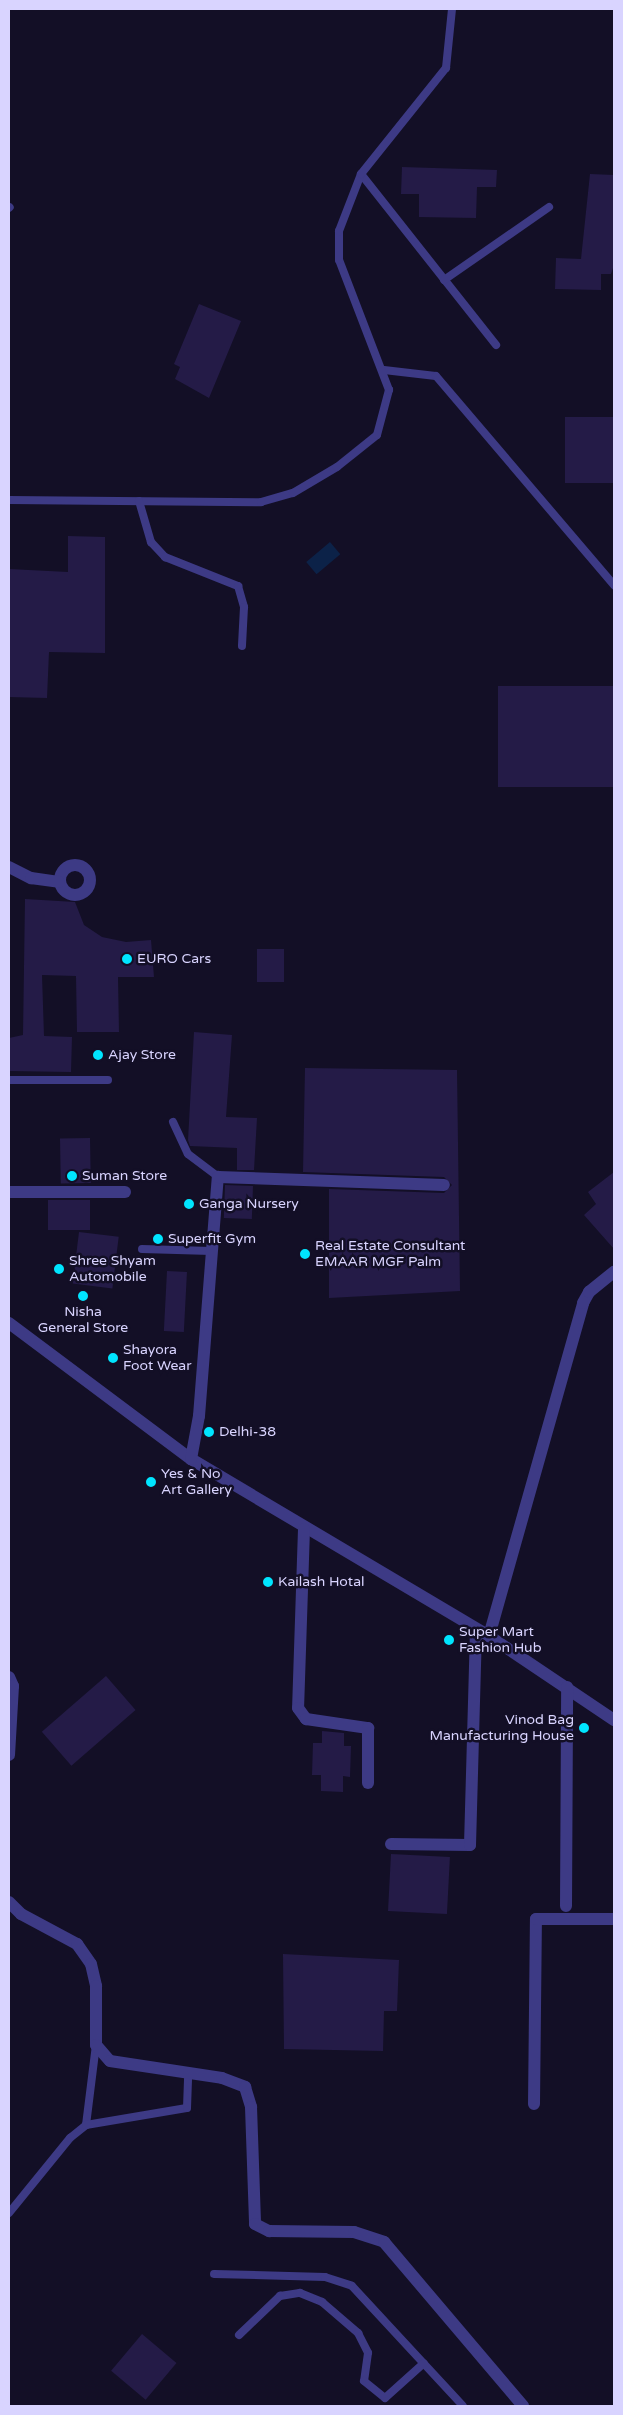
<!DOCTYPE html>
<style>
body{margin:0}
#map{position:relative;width:623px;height:2415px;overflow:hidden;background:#130f26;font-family:"Varela Round",sans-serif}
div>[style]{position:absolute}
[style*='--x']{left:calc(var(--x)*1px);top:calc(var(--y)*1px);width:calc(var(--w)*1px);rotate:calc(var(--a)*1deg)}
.water>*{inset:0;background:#0c2248;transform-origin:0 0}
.building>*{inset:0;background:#241b47;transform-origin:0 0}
.service>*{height:8px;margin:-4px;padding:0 4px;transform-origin:4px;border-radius:4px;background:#3d3a85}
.minor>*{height:12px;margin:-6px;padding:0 6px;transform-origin:6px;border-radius:6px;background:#3d3a85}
.minor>.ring{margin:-6px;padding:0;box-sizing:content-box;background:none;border:12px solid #3d3a85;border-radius:50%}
.dots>*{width:14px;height:14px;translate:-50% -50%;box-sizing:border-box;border:2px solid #130f26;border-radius:50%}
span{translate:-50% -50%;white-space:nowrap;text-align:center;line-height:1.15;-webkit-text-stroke:5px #130f26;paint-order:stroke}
.poi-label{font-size:14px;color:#d9d4ff}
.left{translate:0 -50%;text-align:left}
.right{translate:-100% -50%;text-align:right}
.frame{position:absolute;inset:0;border:10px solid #d9d4ff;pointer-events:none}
</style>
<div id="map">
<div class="water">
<div style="left:330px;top:542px;width:16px;height:31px;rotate:50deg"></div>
</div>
<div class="building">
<div style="clip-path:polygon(402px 167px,497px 170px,496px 187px,477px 187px,476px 218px,419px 217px,419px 194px,401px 194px)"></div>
<div style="clip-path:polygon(590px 174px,614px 175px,614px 265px,611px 274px,601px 274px,601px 290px,555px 289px,556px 258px,581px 259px)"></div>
<div style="clip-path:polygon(199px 304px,241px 321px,209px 398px,175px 379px,180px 367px,174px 364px)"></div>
<div style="left:565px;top:417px;width:49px;height:66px"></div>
<div style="clip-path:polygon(68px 536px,105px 537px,105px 653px,49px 652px,47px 698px,9px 697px,9px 569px,68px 572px)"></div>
<div style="left:614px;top:686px;width:101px;height:116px;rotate:90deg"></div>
<div style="clip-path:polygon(25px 899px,75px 902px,84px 925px,102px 937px,126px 942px,151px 940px,154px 977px,118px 977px,119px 1032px,77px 1032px,76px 976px,42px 975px,44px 1036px,72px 1037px,71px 1072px,9px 1071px,9px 1038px,23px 1035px)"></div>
<div style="left:257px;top:949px;width:27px;height:33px"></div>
<div style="clip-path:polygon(194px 1032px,232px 1035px,226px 1117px,257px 1118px,254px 1170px,237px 1170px,237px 1148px,190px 1146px,188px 1140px)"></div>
<div style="clip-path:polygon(305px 1068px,457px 1070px,460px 1291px,329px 1298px,329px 1189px,444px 1193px,452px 1185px,444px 1177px,303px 1172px)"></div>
<div style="left:90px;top:1138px;width:45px;height:30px;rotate:89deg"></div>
<div style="clip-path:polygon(614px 1172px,614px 1249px,584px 1215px,596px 1204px,588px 1192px)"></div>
<div style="left:225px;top:1185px;width:28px;height:33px;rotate:2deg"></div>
<div style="left:48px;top:1200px;width:42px;height:30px"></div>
<div style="left:79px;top:1232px;width:40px;height:52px;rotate:7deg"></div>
<div style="left:167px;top:1271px;width:20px;height:60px;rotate:3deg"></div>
<div style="left:106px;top:1676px;width:45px;height:85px;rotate:49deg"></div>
<div style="clip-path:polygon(322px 1731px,344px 1733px,344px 1746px,351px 1746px,350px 1777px,343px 1776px,343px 1792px,321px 1791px,321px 1775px,312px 1775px,313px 1743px,322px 1743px)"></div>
<div style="left:391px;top:1854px;width:59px;height:57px;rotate:3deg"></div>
<div style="clip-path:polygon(283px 1954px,399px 1960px,397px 2011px,384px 2011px,383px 2051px,284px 2049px)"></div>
<div style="left:142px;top:2334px;width:45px;height:48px;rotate:40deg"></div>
</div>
<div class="service">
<div style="--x:361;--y:174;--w:218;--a:51.7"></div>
<div style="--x:9;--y:208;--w:1;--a:-45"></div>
<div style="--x:444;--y:280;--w:128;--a:-34.8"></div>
<div style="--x:384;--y:370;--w:52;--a:6.6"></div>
<div style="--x:436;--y:376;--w:275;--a:49.6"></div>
<div style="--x:9;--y:500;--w:252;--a:0.5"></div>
<div style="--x:261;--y:502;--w:33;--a:-16"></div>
<div style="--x:293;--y:493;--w:51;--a:-30.6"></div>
<div style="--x:337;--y:467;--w:51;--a:-38.7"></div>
<div style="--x:377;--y:435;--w:47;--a:-75.1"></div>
<div style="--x:389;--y:390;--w:139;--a:-111"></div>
<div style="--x:339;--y:260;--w:29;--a:-90"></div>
<div style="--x:339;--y:231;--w:61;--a:-68.9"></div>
<div style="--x:361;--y:174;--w:136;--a:-51.3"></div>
<div style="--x:446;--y:68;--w:59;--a:-84.2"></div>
<div style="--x:139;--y:501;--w:43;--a:73.7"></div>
<div style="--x:151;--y:542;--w:21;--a:47"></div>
<div style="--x:165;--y:557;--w:79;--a:21.7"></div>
<div style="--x:238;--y:586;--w:22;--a:74"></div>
<div style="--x:244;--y:607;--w:39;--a:93"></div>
<div style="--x:9;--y:1080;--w:99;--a:0"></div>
<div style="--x:173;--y:1122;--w:35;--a:65"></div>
<div style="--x:188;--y:1154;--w:38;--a:37"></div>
<div style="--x:142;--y:1249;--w:69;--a:1.7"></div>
<div style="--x:86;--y:2125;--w:81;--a:-82.9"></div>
<div style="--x:9;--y:2213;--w:97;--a:-50.9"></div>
<div style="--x:70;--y:2138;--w:21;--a:-39"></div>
<div style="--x:86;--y:2125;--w:102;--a:-9.6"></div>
<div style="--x:187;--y:2108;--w:34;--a:-88"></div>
<div style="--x:214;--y:2274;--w:111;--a:1.5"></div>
<div style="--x:325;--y:2277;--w:28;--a:18"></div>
<div style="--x:352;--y:2286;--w:163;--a:47.2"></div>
<div style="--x:239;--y:2335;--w:57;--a:-43.6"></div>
<div style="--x:280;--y:2296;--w:20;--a:-9"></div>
<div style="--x:300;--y:2293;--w:24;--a:22"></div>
<div style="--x:322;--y:2302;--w:48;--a:40.7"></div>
<div style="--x:358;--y:2333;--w:22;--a:63"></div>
<div style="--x:368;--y:2353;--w:28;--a:98"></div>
<div style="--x:364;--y:2381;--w:27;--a:39"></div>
<div style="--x:385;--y:2398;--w:52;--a:-41.9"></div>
</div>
<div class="minor">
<div class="ring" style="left:60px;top:865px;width:18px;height:18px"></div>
<div style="--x:9;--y:867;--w:25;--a:27"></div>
<div style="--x:31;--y:878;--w:28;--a:8"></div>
<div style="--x:9;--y:1192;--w:116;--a:0"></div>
<div style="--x:9;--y:1323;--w:227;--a:36.8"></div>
<div style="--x:191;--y:1459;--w:347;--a:30.7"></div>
<div style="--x:489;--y:1636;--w:151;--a:33.9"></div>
<div style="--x:191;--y:1459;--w:44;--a:-79.5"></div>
<div style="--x:199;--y:1416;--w:240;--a:-85.5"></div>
<div style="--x:218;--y:1177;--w:226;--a:2"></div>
<div style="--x:304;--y:1529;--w:179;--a:91.9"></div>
<div style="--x:298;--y:1708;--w:14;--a:54"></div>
<div style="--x:306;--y:1719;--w:63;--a:8.3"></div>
<div style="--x:368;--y:1728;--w:55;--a:90"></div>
<div style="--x:489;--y:1636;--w:346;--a:-74.2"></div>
<div style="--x:583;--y:1303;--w:13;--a:-61"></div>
<div style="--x:589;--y:1292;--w:32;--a:-39"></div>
<div style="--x:9;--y:1677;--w:10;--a:66"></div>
<div style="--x:13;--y:1686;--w:69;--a:93.3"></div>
<div style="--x:391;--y:1844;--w:79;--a:0.7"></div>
<div style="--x:470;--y:1845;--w:216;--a:-88.4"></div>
<div style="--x:9;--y:1902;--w:17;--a:45"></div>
<div style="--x:21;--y:1914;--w:64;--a:28.2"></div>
<div style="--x:77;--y:1944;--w:24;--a:55"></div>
<div style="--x:91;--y:1964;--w:23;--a:77"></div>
<div style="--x:96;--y:1986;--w:59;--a:90"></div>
<div style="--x:96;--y:2045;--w:21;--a:49"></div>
<div style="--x:110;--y:2061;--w:113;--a:8.6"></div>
<div style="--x:222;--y:2078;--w:25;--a:21"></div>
<div style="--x:245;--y:2087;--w:21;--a:73"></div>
<div style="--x:251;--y:2107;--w:117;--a:88"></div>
<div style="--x:255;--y:2224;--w:16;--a:27"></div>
<div style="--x:269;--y:2231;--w:85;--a:0.7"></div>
<div style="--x:354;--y:2232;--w:32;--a:18"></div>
<div style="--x:384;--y:2242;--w:215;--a:49.7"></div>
<div style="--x:566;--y:1906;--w:219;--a:-89.7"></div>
<div style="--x:534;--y:2104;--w:185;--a:-89.4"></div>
<div style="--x:536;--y:1919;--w:78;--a:0"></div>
</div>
<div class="dots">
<div style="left:127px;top:959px;background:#00e5ff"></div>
<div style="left:98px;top:1055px;background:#00e5ff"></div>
<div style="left:72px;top:1176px;background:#00e5ff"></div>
<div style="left:189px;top:1204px;background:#00e5ff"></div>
<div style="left:158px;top:1239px;background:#00e5ff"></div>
<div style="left:305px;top:1254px;background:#00e5ff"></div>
<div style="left:59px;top:1269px;background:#00e5ff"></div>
<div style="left:83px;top:1296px;background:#00e5ff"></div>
<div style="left:113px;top:1358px;background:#00e5ff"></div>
<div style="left:209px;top:1432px;background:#00e5ff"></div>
<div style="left:151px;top:1482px;background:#00e5ff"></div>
<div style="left:268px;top:1582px;background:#00e5ff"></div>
<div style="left:449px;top:1640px;background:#00e5ff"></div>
<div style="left:584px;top:1728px;background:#00e5ff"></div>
</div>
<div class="poi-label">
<span class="left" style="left:137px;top:959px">EURO Cars</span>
<span class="left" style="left:108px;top:1055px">Ajay Store</span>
<span class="left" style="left:82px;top:1176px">Suman Store</span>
<span class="left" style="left:199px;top:1204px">Ganga Nursery</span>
<span class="left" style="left:168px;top:1239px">Superfit Gym</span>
<span class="left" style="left:315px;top:1254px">Real Estate Consultant<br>EMAAR MGF Palm</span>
<span class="left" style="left:69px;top:1269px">Shree Shyam<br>Automobile</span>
<span style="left:83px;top:1320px">Nisha<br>General Store</span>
<span class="left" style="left:123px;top:1358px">Shayora<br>Foot Wear</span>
<span class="left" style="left:219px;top:1432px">Delhi-38</span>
<span class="left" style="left:161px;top:1482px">Yes &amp; No<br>Art Gallery</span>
<span class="left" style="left:278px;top:1582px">Kailash Hotal</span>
<span class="left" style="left:459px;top:1640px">Super Mart<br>Fashion Hub</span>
<span class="right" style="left:574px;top:1728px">Vinod Bag<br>Manufacturing House</span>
</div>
<div class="frame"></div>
</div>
